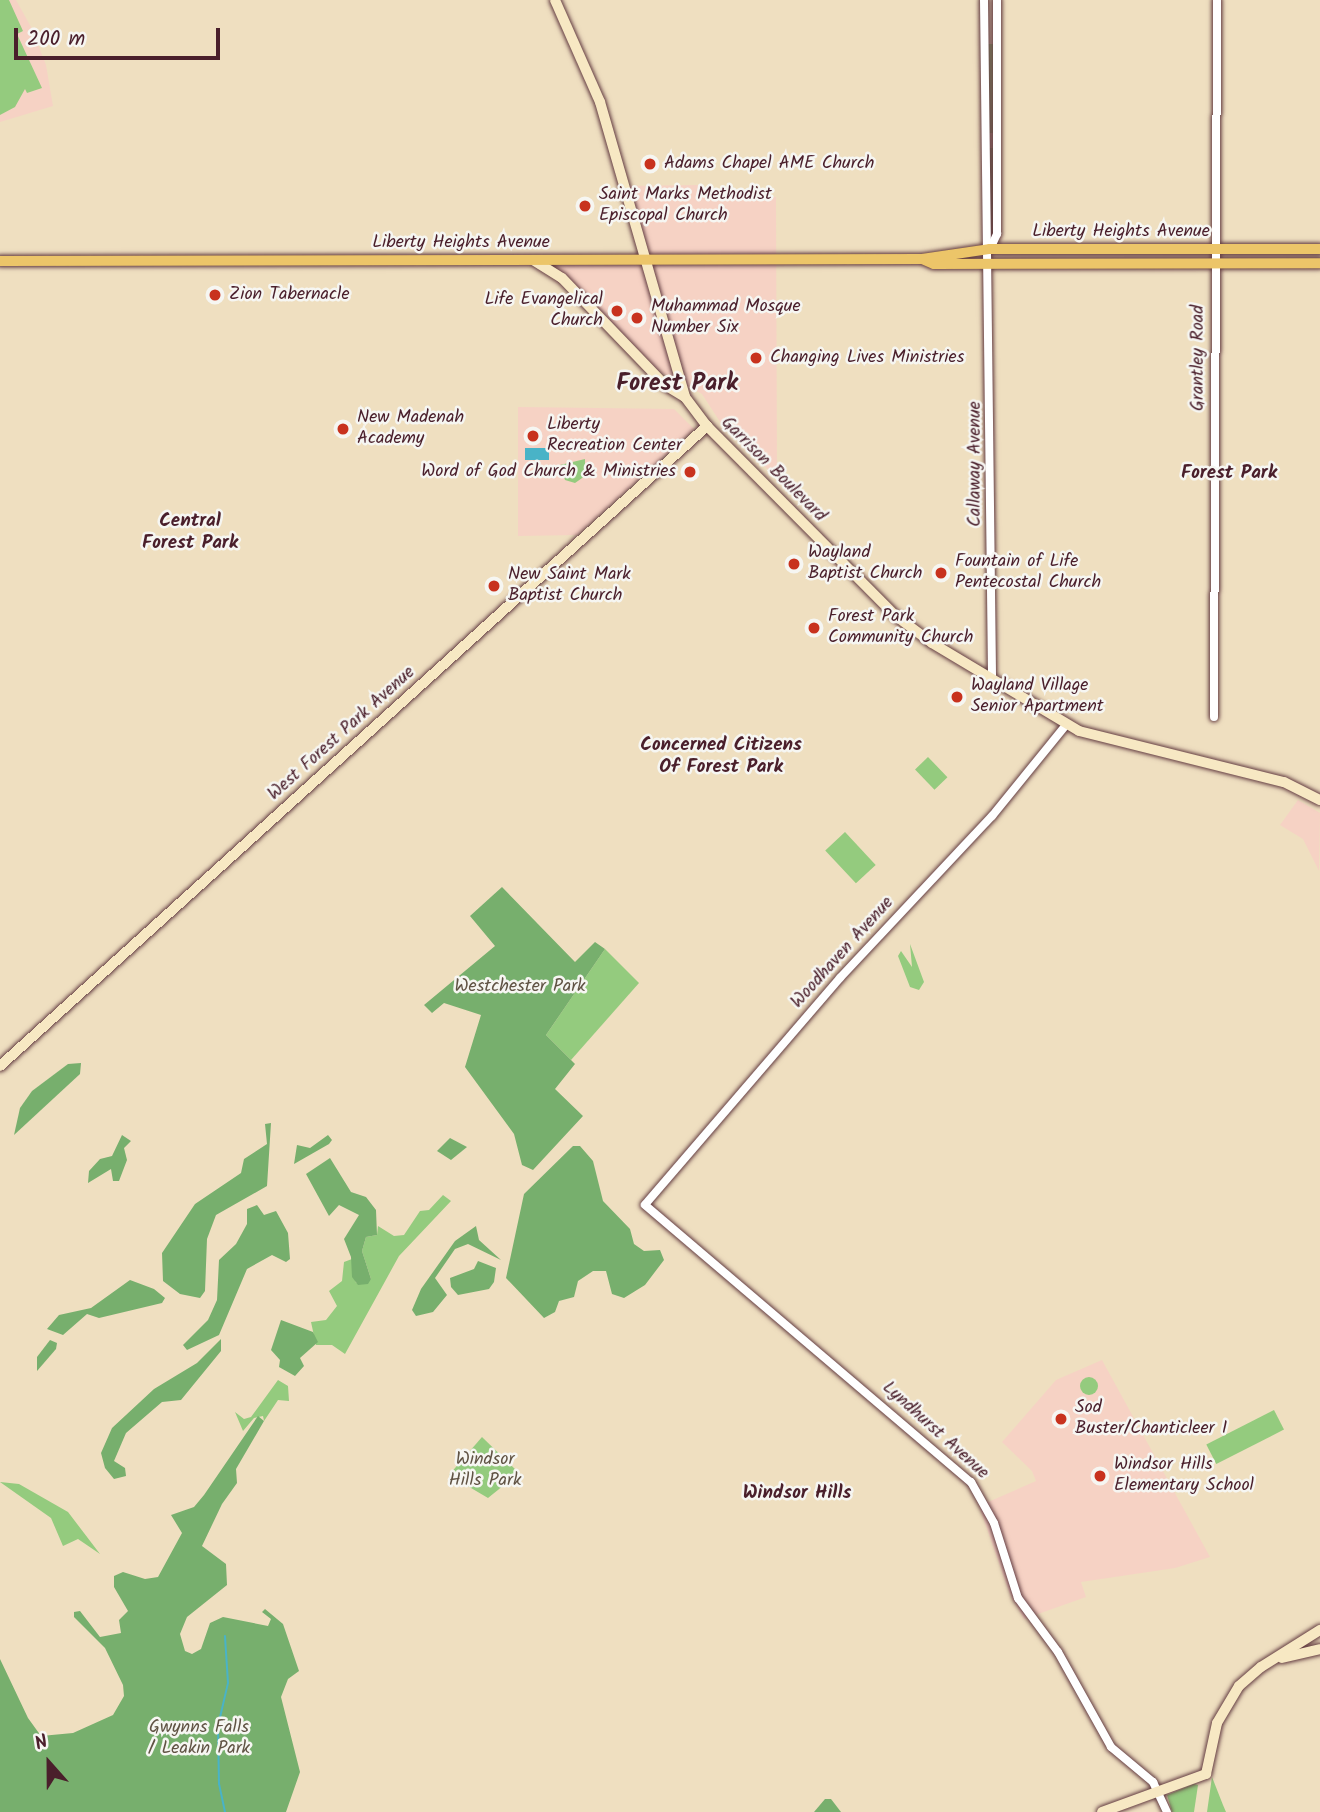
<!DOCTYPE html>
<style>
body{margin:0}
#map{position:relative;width:1320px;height:1812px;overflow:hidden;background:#efdfc0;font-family:Kalam,sans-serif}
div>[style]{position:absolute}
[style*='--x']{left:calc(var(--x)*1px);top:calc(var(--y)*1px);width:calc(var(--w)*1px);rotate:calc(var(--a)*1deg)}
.built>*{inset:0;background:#f6d2c4}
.green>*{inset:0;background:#94cb7e;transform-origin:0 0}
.round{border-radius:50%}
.forest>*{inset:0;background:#77af6d}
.water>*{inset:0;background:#49b3c7;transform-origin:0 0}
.stream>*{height:2px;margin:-1px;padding:0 1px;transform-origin:1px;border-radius:1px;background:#49b3c7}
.roads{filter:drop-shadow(0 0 2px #633c41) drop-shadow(0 0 2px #633c41)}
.tertiary>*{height:8px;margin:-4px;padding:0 4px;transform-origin:4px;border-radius:4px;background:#fff}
.secondary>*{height:10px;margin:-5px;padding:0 5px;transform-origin:5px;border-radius:5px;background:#f7e8c3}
.primary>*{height:10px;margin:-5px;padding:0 5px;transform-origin:5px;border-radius:5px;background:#ecc569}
.dots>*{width:19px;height:19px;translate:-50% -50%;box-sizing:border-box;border:4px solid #f6f6f2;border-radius:50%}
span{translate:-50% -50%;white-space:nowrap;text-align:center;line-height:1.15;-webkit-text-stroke:5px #f6f6f2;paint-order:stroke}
.poi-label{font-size:18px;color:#4a1f2b}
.left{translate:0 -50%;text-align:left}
.right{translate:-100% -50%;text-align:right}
.street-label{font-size:18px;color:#4a1f2b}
.park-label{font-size:18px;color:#605344}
.neighbourhood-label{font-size:19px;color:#4a1f2b;font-weight:700}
.district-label{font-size:24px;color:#4a1f2b;font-weight:700}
.north{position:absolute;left:14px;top:1728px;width:70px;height:70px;-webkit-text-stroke:5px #f6f6f2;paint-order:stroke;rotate:339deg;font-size:19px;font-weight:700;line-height:28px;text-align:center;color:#4a1f2b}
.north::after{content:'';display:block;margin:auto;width:24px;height:32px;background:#4a1f2b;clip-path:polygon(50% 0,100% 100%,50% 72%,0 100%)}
.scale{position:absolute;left:14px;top:28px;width:206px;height:32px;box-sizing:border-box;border:4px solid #4a1f2b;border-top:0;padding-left:9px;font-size:21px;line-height:24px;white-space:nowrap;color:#4a1f2b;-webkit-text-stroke:5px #f6f6f2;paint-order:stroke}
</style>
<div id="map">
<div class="built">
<div style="clip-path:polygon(0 0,16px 0,31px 27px,46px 65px,53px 106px,0 122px)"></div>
<div style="clip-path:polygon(700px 185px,700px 197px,776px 197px,777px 478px,724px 428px,702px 394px,647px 365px,546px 260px,645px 259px,624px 186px)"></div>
<div style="clip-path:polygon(518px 407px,674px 409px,694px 429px,577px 535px,518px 536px)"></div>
<div style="clip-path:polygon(1298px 800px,1320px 813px,1319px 871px,1303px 839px,1280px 825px)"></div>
<div style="clip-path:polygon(1102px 1360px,1210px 1557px,1175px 1568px,1081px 1582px,1086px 1597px,1024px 1619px,1009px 1592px,979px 1506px,1036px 1481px,1032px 1471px,1002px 1442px,1056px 1380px)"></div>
</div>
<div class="green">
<div style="clip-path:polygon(0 0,9px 0,23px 31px,17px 34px,42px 88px,27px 93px,25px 89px,15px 107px,0 115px)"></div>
<div style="clip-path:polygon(987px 44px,993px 44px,993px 133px,988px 133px)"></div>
<div style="clip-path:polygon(988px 148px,993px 148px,993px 242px,987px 242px)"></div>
<div style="clip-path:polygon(585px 459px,585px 476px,575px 483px,565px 480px,560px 465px)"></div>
<div style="left:928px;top:757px;width:28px;height:18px;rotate:46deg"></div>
<div style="left:845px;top:832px;width:45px;height:27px;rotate:47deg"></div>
<div style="clip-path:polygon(910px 944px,924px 982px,919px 990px,910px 987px,898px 956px,901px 951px,912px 967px)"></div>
<div style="clip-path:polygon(605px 949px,639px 983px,571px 1060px,546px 1035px)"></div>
<div style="clip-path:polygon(443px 1195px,451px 1201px,399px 1256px,345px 1354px,332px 1345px,316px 1345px,311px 1322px,326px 1320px,337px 1306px,329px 1291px,342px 1281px,344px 1262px,352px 1259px,356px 1283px,371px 1279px,362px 1251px,366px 1237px,377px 1235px,378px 1226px,394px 1236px,404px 1235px,420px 1211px,429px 1210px)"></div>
<div class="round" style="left:1080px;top:1377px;width:18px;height:18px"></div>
<div style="clip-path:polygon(278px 1380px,288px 1386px,289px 1401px,278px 1400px,264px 1421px,263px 1416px,254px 1418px,243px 1431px,235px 1412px,244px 1419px,251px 1417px)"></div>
<div style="left:1274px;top:1410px;width:22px;height:76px;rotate:63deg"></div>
<div style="clip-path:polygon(482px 1437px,519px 1473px,488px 1498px,449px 1475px)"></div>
<div style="clip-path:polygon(0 1482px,19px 1484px,68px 1512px,100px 1554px,78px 1539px,63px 1546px,51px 1518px)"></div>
<div style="clip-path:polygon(1212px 1777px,1223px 1805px,1226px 1812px,1207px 1812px)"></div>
<div style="clip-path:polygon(1194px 1784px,1198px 1785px,1194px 1812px,1172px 1812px,1167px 1795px)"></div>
</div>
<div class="forest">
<div style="clip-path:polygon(502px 887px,575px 962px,595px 942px,605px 949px,546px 1035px,575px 1064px,555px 1089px,583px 1116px,533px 1170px,522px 1165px,514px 1134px,465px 1067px,481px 1015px,444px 1003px,432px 1013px,424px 1005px,495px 946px,470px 916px)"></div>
<div style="clip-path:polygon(81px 1063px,80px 1074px,14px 1135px,20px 1108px,32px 1091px,68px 1064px)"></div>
<div style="clip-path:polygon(271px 1123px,267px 1186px,216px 1215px,207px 1239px,205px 1291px,200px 1298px,180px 1294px,163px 1281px,162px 1253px,195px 1204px,241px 1173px,244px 1159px,267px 1144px,265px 1124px)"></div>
<div style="clip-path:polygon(122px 1135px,131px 1141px,124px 1148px,127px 1160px,119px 1181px,113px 1181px,111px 1169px,88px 1183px,89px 1171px,100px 1159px,112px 1156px)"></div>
<div style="clip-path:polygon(328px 1135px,332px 1140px,329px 1144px,294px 1164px,297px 1145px,310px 1148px)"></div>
<div style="clip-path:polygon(450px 1138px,467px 1147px,451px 1160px,437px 1151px)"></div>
<div style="clip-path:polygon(573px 1146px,580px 1146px,593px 1161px,603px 1201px,630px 1229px,634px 1244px,644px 1251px,660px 1250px,664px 1260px,645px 1285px,624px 1298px,612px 1294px,606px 1271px,593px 1271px,578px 1281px,574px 1297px,559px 1301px,555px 1312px,544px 1318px,506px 1278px,524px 1194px)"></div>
<div style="clip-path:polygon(330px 1158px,351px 1192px,366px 1197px,376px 1210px,377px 1235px,366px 1237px,362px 1251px,371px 1279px,368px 1284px,358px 1285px,352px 1277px,351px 1257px,344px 1239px,359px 1215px,339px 1205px,329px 1216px,306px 1174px)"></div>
<div style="clip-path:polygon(257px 1205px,264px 1215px,276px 1211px,288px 1233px,290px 1259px,286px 1262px,272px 1255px,247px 1269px,219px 1335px,187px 1350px,183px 1345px,208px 1320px,217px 1300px,219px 1260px,236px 1244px,247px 1224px,247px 1209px)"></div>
<div style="clip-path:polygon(476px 1226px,479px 1240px,501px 1260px,468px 1244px,455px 1249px,435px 1278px,447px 1295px,433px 1312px,416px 1316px,412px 1310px,421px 1289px,455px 1241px)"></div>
<div style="clip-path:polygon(478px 1261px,496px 1268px,494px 1282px,489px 1289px,458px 1295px,451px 1287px,450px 1278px,474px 1269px)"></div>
<div style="clip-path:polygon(130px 1280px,154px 1289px,165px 1298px,162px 1303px,99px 1318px,87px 1314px,63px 1335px,47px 1329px,59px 1315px,91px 1308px)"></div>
<div style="clip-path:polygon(281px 1320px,313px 1332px,318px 1342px,300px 1358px,304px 1366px,295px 1376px,279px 1367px,280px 1360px,271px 1350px)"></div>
<div style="clip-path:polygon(221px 1339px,221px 1351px,181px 1400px,162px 1402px,126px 1433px,114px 1461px,125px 1468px,126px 1476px,114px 1479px,105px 1468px,101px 1453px,112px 1428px,154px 1389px,197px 1363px)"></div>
<div style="clip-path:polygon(50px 1340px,57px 1343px,56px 1349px,37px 1371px,37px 1357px)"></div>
<div style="clip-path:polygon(258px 1416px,264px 1421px,236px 1469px,237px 1483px,222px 1504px,202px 1546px,226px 1564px,227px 1585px,187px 1617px,180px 1634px,185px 1651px,192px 1654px,201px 1649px,210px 1623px,223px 1617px,268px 1626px,271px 1619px,262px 1612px,265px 1609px,283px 1624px,299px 1671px,288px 1679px,281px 1697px,300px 1772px,286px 1812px,0 1812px,0 1659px,28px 1718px,41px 1736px,73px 1733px,113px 1715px,124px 1696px,123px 1685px,105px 1648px,74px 1617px,74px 1612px,80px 1611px,100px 1637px,121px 1633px,119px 1620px,128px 1611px,114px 1587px,114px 1576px,123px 1572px,145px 1579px,158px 1577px,182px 1533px,171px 1515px,194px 1507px,204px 1495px)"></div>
<div style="clip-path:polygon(825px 1799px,831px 1799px,841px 1812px,814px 1812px)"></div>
</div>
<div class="water">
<div style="left:525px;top:448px;width:24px;height:12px"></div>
</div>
<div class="stream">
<div style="--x:225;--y:1812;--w:29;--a:-102"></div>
<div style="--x:219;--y:1784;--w:58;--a:-91"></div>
<div style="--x:218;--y:1726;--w:44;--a:-76.9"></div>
<div style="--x:228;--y:1683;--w:47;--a:-93.7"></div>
</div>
<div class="roads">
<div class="tertiary">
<div style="--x:984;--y:0;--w:679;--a:89.32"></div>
<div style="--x:990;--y:249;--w:17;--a:-65"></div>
<div style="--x:997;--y:234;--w:234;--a:-90"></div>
<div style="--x:1214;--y:717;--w:717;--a:-89.76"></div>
<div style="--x:1066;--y:725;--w:117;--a:129.1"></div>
<div style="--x:992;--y:816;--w:222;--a:133.2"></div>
<div style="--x:840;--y:978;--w:299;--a:130.7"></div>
<div style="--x:645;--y:1205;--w:428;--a:40.4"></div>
<div style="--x:971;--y:1482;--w:47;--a:60.7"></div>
<div style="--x:994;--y:1523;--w:79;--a:72.3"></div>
<div style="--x:1018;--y:1598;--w:67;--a:53.5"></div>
<div style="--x:1058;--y:1652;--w:109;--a:60.8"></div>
<div style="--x:1111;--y:1747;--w:55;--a:39.8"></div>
<div style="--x:1153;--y:1782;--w:33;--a:65"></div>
</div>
<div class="secondary">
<div style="--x:555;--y:0;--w:111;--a:66.2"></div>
<div style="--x:600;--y:102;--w:307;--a:73.9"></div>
<div style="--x:685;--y:397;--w:36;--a:53"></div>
<div style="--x:707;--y:426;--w:268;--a:45.2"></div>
<div style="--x:896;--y:616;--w:45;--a:36.9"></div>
<div style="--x:932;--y:643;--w:171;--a:30.9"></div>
<div style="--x:1079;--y:731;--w:211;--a:14"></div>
<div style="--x:1284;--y:782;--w:40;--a:26.6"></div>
<div style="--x:533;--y:260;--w:34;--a:32"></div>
<div style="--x:562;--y:278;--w:149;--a:46.1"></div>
<div style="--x:665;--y:385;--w:23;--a:31"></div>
<div style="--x:0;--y:1066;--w:954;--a:-42.15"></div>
<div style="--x:1282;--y:1658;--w:39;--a:-13"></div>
<div style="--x:1102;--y:1812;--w:111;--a:-20.1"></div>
<div style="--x:1206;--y:1774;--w:52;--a:-77.8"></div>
<div style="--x:1217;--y:1723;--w:43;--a:-59.3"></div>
<div style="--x:1239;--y:1686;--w:29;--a:-41"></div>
<div style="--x:1261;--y:1667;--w:70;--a:-32.1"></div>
</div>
<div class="primary">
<div style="--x:922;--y:259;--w:13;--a:23"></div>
<div style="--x:934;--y:264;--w:386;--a:-0.1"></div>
<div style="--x:0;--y:261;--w:922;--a:-0.12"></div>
<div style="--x:922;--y:259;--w:69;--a:-8.4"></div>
<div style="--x:990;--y:249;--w:330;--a:0"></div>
</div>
</div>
<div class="dots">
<div style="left:650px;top:164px;background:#c8321e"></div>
<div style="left:585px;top:206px;background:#c8321e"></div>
<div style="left:215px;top:295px;background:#c8321e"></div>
<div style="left:617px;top:311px;background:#c8321e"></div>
<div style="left:637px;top:318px;background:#c8321e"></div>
<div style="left:756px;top:358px;background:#c8321e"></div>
<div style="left:343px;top:429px;background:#c8321e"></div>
<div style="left:533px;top:436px;background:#c8321e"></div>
<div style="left:690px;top:472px;background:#c8321e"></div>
<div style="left:794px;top:564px;background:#c8321e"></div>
<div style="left:941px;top:573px;background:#c8321e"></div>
<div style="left:494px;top:586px;background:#c8321e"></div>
<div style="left:814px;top:628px;background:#c8321e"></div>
<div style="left:957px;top:697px;background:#c8321e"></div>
<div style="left:1061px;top:1419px;background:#c8321e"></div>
<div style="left:1100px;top:1476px;background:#c8321e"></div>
</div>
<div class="poi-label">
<span class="left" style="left:664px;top:164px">Adams Chapel AME Church</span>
<span class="left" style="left:599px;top:206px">Saint Marks Methodist<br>Episcopal Church</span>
<span class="left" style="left:229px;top:295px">Zion Tabernacle</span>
<span class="right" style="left:603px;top:311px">Life Evangelical<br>Church</span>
<span class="left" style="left:651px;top:318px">Muhammad Mosque<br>Number Six</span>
<span class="left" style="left:770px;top:358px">Changing Lives Ministries</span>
<span class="left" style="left:357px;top:429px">New Madenah<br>Academy</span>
<span class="left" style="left:547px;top:436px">Liberty<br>Recreation Center</span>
<span class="right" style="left:676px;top:472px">Word of God Church &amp; Ministries</span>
<span class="left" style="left:808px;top:564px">Wayland<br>Baptist Church</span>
<span class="left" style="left:955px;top:573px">Fountain of Life<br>Pentecostal Church</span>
<span class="left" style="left:508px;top:586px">New Saint Mark<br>Baptist Church</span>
<span class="left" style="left:828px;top:628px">Forest Park<br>Community Church</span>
<span class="left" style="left:971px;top:697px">Wayland Village<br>Senior Apartment</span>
<span class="left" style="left:1075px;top:1419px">Sod<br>Buster/Chanticleer I</span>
<span class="left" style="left:1114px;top:1476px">Windsor Hills<br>Elementary School</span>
</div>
<div class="street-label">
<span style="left:1121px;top:232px">Liberty Heights Avenue</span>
<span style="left:461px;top:243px">Liberty Heights Avenue</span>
<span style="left:1199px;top:358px;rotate:-90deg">Grantley Road</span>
<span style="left:976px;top:464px;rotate:-90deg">Callaway Avenue</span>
<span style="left:773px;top:470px;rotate:45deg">Garrison Boulevard</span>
<span style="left:342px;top:734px;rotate:-42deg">West Forest Park Avenue</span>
<span style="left:843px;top:953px;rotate:-48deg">Woodhaven Avenue</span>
<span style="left:935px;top:1431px;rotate:42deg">Lyndhurst Avenue</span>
</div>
<div class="park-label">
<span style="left:520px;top:987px">Westchester Park</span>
<span style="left:485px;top:1471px">Windsor<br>Hills Park</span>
<span style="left:199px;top:1739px">Gwynns Falls<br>/ Leakin Park</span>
</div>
<div class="neighbourhood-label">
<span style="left:1229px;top:474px">Forest Park</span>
<span style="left:190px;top:533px">Central<br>Forest Park</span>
<span style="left:721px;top:757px">Concerned Citizens<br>Of Forest Park</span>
<span style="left:797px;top:1494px">Windsor Hills</span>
</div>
<div class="district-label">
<span style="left:677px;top:384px">Forest Park</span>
</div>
<div class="north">N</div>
<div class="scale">200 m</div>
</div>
